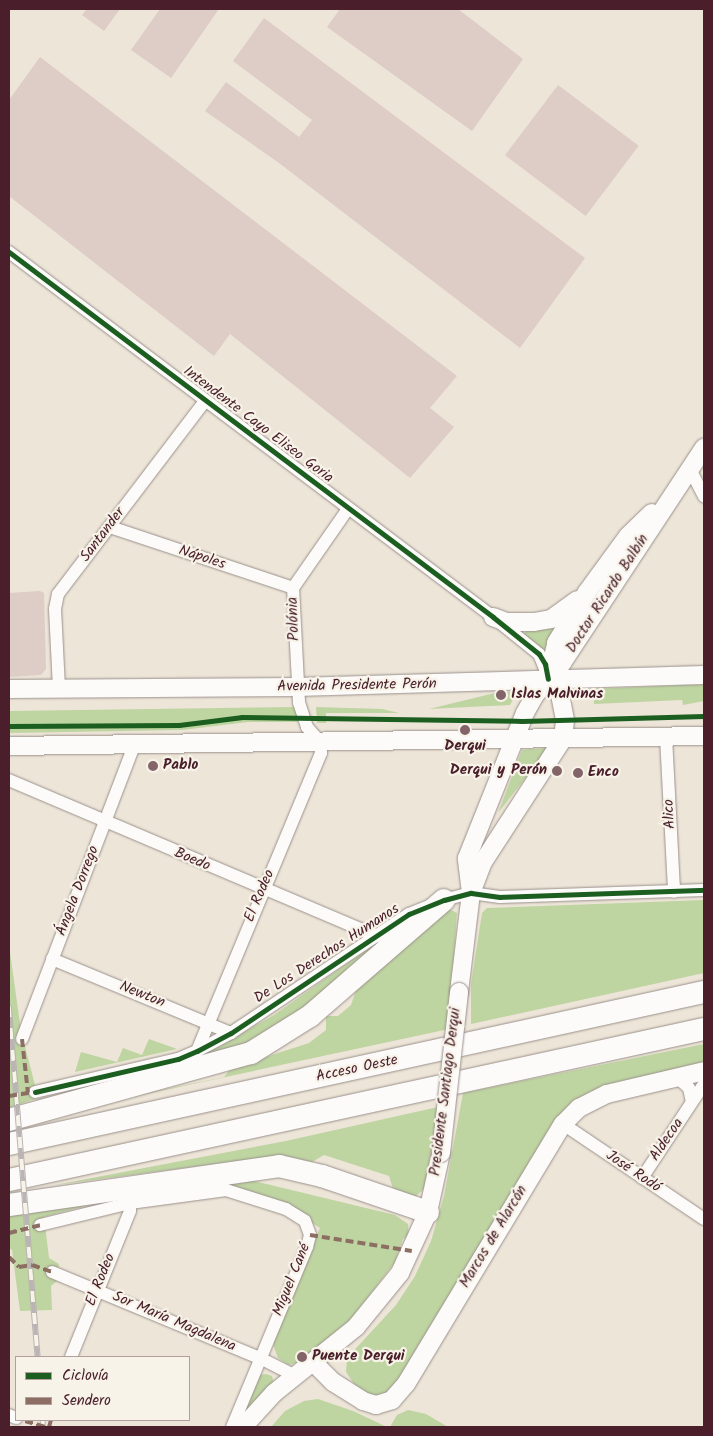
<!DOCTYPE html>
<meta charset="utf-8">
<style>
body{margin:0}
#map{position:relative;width:713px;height:1436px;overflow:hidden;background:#ede5d8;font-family:Kalam,sans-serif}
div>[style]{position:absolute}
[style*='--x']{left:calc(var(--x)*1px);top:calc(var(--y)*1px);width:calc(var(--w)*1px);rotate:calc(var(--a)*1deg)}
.green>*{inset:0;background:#bed4a1}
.building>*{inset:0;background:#deccc6;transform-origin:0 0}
.roads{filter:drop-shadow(0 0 1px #9a908b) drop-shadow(0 0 1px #9a908b)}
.street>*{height:12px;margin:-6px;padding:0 6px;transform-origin:6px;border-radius:6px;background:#fcfbf9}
.secondary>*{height:18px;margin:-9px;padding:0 9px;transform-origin:9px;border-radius:9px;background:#fcfbf9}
.highway>*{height:22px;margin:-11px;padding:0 11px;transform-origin:11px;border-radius:11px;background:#fcfbf9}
.rail>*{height:5.5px;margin-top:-2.75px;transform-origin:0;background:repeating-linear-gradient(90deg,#f7f3e8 0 11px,#bab4b3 0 22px);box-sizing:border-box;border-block:1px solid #bab4b3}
.bridges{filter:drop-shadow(0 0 1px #9a908b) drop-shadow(0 0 1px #9a908b)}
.secondary-bridge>*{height:18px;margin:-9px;padding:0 9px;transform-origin:9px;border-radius:9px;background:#fcfbf9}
.quiet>*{height:4px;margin-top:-2px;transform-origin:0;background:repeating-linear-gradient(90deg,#8d6e63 0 8px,transparent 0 12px)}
.cycleway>*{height:5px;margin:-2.5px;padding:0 2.5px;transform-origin:2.5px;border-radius:2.5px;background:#1b5e20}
.dots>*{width:14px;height:14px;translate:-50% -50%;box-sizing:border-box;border:2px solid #f7f3e8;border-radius:50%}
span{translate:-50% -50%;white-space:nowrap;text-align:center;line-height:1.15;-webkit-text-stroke:4.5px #f7f3e8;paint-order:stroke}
.street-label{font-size:15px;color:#4a1f2b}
.poi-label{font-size:15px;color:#4a1f2b;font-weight:700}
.left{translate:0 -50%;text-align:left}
.right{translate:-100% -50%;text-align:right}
.frame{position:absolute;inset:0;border:10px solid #4a1f2b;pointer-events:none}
.legend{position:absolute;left:15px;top:1356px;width:175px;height:65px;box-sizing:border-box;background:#f7f3e8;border:1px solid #b29e9c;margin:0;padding:6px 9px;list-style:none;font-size:15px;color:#4a1f2b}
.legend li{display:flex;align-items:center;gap:10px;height:25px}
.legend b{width:25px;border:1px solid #b29e9c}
</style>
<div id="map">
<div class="green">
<div style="clip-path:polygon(566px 618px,544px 650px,524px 634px,527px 630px)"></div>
<div style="clip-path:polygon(704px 684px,704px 701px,683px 705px,682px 700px,594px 704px,593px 689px)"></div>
<div style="clip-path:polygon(499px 692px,517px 692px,510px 705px,429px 709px)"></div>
<div style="clip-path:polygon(297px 707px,298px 722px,248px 722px,182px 730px,9px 733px,9px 711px)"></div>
<div style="clip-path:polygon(316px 707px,382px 709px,399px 713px,326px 713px,326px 723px,317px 723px)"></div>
<div style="clip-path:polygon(546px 748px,547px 751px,498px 813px,522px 750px)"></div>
<div style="clip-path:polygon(704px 900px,704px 973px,471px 1024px,471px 984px,482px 913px,487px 908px)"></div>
<div style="clip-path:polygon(449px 909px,457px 913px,449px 1029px,34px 1118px,32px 1117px,224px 1077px,231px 1068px,309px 1043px,326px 1030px,326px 1016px,338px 1016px,351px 1005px,357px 987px)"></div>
<div style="clip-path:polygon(389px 934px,287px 1022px,250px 1044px,200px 1057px,274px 1015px)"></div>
<div style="clip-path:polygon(9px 945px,21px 1031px,36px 1089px,35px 1099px,9px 1108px)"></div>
<div style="clip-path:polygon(149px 1039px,177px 1049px,75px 1072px,81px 1052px,117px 1062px,123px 1048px,142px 1055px)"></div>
<div style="clip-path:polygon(704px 1044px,704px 1066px,583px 1099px,399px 1388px,380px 1399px,360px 1393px,346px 1372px,347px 1358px,396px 1305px,415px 1276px,431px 1241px,444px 1196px,463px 1093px)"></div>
<div style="clip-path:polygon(438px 1107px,425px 1188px,415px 1197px,393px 1189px,389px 1176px,324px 1155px,312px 1162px,275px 1156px,55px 1185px,286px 1141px)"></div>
<div style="clip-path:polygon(250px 1180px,395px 1215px,408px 1224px,409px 1235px,403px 1239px,395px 1262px,352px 1318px,322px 1346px,299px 1362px,289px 1365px,278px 1358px,272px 1342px,320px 1228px,281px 1203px,226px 1184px)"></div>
<div style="clip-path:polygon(119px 1197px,44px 1217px,49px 1258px,59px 1264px,57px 1281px,51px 1286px,52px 1310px,20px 1311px,12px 1250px,9px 1248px,9px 1212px)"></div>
<div style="clip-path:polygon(266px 1374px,272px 1376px,274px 1384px,245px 1412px,259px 1375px)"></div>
<div style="clip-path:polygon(318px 1399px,353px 1411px,387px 1427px,271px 1427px,285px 1411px,304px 1401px)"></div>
<div style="clip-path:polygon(408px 1410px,426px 1414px,448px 1427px,390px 1427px,397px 1415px)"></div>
</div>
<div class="building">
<div style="clip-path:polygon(87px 9px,120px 9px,104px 31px,82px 15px)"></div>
<div style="clip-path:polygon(160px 9px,219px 9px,171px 78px,131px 50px)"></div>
<div style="clip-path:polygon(340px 9px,458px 9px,523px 59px,472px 131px,327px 27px)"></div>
<div style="clip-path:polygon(264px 18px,585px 258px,520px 348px,279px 163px,205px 111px,226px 82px,299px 137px,312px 120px,233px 61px)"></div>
<div style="clip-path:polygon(40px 57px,457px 376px,430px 408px,454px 427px,410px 478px,230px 334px,214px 356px,9px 196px,9px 100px)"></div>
<div style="left:558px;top:85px;width:101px;height:88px;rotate:37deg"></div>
<div style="clip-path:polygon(40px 591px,44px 593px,46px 669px,41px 675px,9px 677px,9px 593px)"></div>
</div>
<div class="roads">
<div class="street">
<div style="--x:9;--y:252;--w:606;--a:37.02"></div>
<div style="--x:493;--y:617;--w:59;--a:38.8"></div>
<div style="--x:539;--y:654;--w:24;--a:68"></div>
<div style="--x:690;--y:469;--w:31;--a:63"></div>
<div style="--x:110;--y:527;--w:193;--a:18.4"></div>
<div style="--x:59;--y:688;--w:79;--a:-92.9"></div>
<div style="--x:55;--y:609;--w:15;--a:-79"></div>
<div style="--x:58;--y:594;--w:243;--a:-52.7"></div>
<div style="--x:666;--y:737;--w:155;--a:87"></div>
<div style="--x:9;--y:780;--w:400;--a:23"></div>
<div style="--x:52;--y:959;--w:194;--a:22.5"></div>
<div style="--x:22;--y:1039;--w:317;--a:-69.1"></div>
<div style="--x:197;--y:1051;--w:323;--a:-67.4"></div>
<div style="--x:321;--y:753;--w:11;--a:-95"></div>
<div style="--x:320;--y:742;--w:20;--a:-131"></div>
<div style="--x:307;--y:727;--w:26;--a:-108"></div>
<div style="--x:299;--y:702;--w:114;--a:-93"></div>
<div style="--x:293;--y:588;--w:96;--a:-55.2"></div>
<div style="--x:677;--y:1077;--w:16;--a:43"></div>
<div style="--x:689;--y:1088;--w:14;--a:78"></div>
<div style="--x:35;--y:1092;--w:147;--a:-13"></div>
<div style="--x:178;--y:1059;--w:21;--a:-23"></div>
<div style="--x:197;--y:1051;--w:38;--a:-28"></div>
<div style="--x:231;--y:1033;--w:214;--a:-33.8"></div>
<div style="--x:409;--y:914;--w:38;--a:-22"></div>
<div style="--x:444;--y:900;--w:28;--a:-15"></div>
<div style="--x:471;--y:893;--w:29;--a:8"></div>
<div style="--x:500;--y:897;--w:204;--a:-2"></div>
<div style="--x:563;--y:1124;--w:170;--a:34"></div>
<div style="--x:642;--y:1178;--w:113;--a:-56.6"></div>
<div style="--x:40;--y:1225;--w:93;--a:-13.7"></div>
<div style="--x:130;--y:1203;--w:97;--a:-7.7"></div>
<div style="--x:226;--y:1190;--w:63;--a:17.6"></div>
<div style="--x:286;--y:1209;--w:22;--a:32"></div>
<div style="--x:305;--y:1221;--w:15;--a:70"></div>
<div style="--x:310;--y:1235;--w:12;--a:104"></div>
<div style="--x:307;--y:1247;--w:195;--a:112.6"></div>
<div style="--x:52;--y:1272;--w:225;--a:22.5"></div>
<div style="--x:260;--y:1358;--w:39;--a:27"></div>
<div style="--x:71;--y:1357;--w:157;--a:-68"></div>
<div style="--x:130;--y:1211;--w:8;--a:-90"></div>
<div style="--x:9;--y:1415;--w:8;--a:23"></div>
</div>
<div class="secondary">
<div style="--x:493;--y:617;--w:14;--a:21"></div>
<div style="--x:506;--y:622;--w:28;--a:0"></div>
<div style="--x:534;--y:622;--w:17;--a:-10"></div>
<div style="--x:551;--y:619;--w:32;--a:-36"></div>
<div style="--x:548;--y:679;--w:37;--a:-77"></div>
<div style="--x:556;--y:643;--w:60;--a:-58.7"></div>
<div style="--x:587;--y:592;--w:69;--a:-53.8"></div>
<div style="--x:628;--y:536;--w:33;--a:-44"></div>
<div style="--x:9;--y:689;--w:288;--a:-0.4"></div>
<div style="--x:297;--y:687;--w:407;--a:-1.7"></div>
<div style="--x:9;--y:746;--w:695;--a:-0.82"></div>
<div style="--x:471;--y:893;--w:35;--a:-97"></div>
<div style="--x:467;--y:858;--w:156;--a:-68.2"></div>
<div style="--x:525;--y:713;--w:21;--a:-61"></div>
<div style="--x:535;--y:695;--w:42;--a:-49.8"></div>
<div style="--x:562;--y:663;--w:258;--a:-56.6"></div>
<div style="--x:459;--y:992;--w:100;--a:-83.1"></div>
<div style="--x:471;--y:893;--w:33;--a:-69"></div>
<div style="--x:483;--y:862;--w:147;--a:-57"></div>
<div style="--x:563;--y:739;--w:19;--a:-84"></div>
<div style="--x:565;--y:720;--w:25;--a:-101"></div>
<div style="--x:560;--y:695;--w:20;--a:-127"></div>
<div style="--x:314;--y:1363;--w:27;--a:45"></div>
<div style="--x:333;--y:1382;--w:36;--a:32"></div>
<div style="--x:363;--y:1401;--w:14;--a:17"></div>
<div style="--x:376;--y:1405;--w:17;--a:-17"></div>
<div style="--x:392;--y:1400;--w:21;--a:-49"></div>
<div style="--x:406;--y:1384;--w:304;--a:-58.9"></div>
<div style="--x:563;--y:1124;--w:23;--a:-45"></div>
<div style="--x:579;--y:1108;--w:31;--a:-27"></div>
<div style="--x:607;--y:1094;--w:100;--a:-13.3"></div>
<div style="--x:243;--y:1427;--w:46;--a:-47.6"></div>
<div style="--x:274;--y:1393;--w:105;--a:-38.8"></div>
<div style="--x:356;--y:1327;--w:70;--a:-50.8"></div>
<div style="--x:400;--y:1273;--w:67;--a:-65.3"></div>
<div style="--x:428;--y:1212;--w:60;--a:-77.6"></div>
</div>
<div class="highway">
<div style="--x:9;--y:1120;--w:251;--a:-15.5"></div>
<div style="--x:251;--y:1053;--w:70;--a:-32.1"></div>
<div style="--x:310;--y:1016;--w:177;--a:-40.9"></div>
<div style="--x:9;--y:1144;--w:711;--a:-12.34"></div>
<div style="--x:9;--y:1180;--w:711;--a:-12.26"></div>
<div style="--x:9;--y:1205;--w:273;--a:-8.2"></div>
<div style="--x:279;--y:1166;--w:44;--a:13.1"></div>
<div style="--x:322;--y:1176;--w:112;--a:18.8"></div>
</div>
</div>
<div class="rail">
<div style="--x:9;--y:1006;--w:352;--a:85.3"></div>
<div style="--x:43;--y:1420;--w:7;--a:90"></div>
</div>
<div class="bridges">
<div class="secondary-bridge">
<div style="--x:441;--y:1153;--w:162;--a:-83.6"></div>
</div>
</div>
<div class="quiet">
<div style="--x:22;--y:1039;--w:54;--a:83.7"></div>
<div style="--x:9;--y:1096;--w:24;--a:-9"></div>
<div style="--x:9;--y:1233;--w:32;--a:-14"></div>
<div style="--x:310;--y:1235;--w:103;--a:8.9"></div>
<div style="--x:9;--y:1257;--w:14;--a:45"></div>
<div style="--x:19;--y:1267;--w:13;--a:-9"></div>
<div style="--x:32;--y:1265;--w:21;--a:19"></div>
<div style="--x:25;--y:1421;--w:22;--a:16"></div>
<div style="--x:49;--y:1427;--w:7;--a:-74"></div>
</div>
<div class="cycleway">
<div style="--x:9;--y:252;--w:606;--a:37.02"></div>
<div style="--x:493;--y:617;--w:59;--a:38.8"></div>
<div style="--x:539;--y:654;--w:12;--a:59"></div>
<div style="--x:545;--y:664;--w:15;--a:79"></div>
<div style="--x:9;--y:726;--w:170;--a:-0.3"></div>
<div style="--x:179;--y:725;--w:64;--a:-7.2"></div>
<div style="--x:242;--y:717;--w:280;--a:0.8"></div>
<div style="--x:522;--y:721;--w:182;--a:-1.6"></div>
<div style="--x:35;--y:1092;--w:147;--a:-13"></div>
<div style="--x:178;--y:1059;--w:21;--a:-23"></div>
<div style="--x:197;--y:1051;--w:38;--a:-28"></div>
<div style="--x:231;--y:1033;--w:214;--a:-33.8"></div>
<div style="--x:409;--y:914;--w:38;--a:-22"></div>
<div style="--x:444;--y:900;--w:28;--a:-15"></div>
<div style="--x:471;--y:893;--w:29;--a:8"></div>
<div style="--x:500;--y:897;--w:204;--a:-2"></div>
</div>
<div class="dots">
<div style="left:501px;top:695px;background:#836468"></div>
<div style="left:465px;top:730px;background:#836468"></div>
<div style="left:153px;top:766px;background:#836468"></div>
<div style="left:557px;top:771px;background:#836468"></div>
<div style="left:578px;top:773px;background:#836468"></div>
<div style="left:302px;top:1357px;background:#836468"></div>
</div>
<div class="street-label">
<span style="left:258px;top:425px;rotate:37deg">Intendente Cayo Eliseo Goria</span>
<span style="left:103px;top:535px;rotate:-53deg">Santander</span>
<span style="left:202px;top:558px;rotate:18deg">Nápoles</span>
<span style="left:608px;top:594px;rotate:-57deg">Doctor Ricardo Balbín</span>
<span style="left:294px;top:619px;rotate:-92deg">Polónia</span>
<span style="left:357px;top:686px;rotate:-1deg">Avenida Presidente Perón</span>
<span style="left:670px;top:814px;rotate:-93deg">Alico</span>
<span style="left:192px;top:860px;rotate:23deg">Boedo</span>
<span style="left:78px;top:891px;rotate:-69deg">Ángela Dorrego</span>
<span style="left:260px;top:896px;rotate:-67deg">El Rodeo</span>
<span style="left:327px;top:954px;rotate:-33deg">De Los Derechos Humanos</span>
<span style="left:142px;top:995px;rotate:22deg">Newton</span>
<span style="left:357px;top:1069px;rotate:-12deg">Acceso Oeste</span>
<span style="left:446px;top:1092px;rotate:-83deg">Presidente Santiago Derqui</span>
<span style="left:667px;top:1140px;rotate:-56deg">Aldecoa</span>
<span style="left:633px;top:1172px;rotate:34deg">José Rodó</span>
<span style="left:494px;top:1237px;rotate:-59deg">Marcos de Alarcón</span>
<span style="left:101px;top:1280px;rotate:-68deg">El Rodeo</span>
<span style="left:292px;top:1280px;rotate:-68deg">Miguel Cané</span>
<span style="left:174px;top:1322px;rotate:23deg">Sor María Magdalena</span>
</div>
<div class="poi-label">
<span class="left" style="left:511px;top:695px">Islas Malvinas</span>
<span style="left:465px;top:747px">Derqui</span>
<span class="left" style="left:163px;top:766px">Pablo</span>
<span class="right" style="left:547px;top:771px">Derqui y Perón</span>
<span class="left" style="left:588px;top:773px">Enco</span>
<span class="left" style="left:312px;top:1357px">Puente Derqui</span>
</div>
<div class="frame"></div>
<ul class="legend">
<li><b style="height:6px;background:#1b5e20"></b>Ciclovía</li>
<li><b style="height:6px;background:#8d6e63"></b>Sendero</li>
</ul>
</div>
